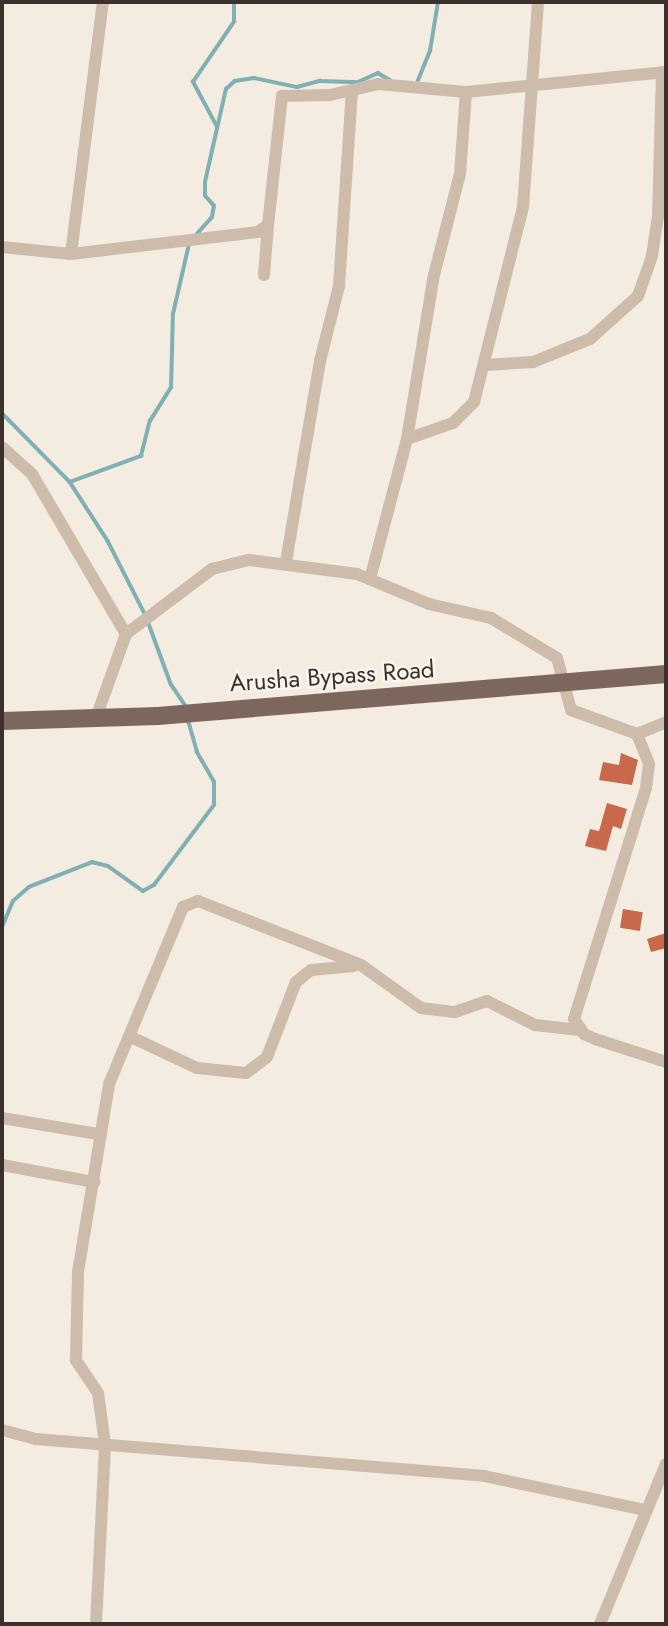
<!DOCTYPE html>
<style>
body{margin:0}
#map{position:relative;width:668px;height:1626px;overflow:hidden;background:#f4ebe1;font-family:Jost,sans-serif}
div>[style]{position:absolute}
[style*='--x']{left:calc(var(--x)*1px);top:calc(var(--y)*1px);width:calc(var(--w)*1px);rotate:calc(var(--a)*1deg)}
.stream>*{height:3.5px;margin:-1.75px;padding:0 1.75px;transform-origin:1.75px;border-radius:1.75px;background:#7fb0b2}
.building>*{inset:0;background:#c8694b;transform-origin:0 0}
.street>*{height:12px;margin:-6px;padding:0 6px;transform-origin:6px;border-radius:6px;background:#cdbbac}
.primary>*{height:18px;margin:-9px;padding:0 9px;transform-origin:9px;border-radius:9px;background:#7d675c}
span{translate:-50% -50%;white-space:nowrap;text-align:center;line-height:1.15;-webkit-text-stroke:5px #fbf5ee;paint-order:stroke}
.street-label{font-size:24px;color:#3b302b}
.frame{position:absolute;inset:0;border:4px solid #3b302b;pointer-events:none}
</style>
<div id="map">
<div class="stream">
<div style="--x:417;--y:83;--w:35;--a:-68"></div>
<div style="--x:430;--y:51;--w:50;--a:-80.7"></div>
<div style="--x:217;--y:127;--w:51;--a:-118.1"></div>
<div style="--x:193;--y:82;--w:73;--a:-55.7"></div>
<div style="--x:234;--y:22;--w:20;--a:-90"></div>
<div style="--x:196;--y:235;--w:24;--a:-48"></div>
<div style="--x:212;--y:217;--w:11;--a:-80"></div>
<div style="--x:214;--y:206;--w:13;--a:-132"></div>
<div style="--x:205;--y:196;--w:14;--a:-90"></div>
<div style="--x:205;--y:182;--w:95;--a:-77.3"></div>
<div style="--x:226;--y:89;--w:12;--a:-42"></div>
<div style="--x:235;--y:81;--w:19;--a:-9"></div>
<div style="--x:254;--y:78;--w:44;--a:11.8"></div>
<div style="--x:297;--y:87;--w:24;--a:-15"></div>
<div style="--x:320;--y:81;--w:38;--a:2"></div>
<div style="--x:358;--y:82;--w:22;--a:-24"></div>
<div style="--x:378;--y:73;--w:14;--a:30"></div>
<div style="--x:2;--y:413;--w:97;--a:45.4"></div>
<div style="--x:70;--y:482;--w:70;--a:57.2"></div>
<div style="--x:108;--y:541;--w:82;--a:63.1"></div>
<div style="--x:70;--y:482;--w:76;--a:-20.1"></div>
<div style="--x:141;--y:456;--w:36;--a:-76"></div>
<div style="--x:150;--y:421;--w:39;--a:-58"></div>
<div style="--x:171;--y:388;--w:74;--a:-88.5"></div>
<div style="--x:173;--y:314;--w:72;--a:-77.1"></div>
<div style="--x:148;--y:621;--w:67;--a:69.9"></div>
<div style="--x:171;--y:684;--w:27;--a:56"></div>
<div style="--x:2;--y:927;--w:28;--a:-67"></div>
<div style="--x:13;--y:901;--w:21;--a:-41"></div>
<div style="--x:29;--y:887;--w:68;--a:-21.6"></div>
<div style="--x:92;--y:862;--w:16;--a:14"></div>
<div style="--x:108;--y:866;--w:43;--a:35.5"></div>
<div style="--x:143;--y:891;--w:13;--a:-29"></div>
<div style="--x:154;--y:885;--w:100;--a:-53.1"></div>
<div style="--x:214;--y:805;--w:23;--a:-90"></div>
<div style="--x:214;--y:782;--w:34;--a:-120"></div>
<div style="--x:197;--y:752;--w:32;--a:-106"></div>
</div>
<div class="building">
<div style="clip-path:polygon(621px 753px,638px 760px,632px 785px,599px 780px,603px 762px,619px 765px)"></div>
<div style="clip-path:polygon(607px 803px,627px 809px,621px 829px,613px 826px,606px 851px,585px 846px,590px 829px,599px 831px)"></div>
<div style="left:623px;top:909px;width:20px;height:19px;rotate:9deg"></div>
<div style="clip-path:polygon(666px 933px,666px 948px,651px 952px,647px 939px)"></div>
</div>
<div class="street">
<div style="--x:2;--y:247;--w:69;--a:5.8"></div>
<div style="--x:71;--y:254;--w:188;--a:-6.7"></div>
<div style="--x:258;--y:232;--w:12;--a:-35"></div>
<div style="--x:268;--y:225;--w:130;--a:-83.8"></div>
<div style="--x:282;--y:96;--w:48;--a:-1.2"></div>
<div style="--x:330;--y:95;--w:49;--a:-12.9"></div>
<div style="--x:378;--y:84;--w:88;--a:5.2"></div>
<div style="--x:466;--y:92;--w:201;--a:-5.7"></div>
<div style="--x:71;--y:254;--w:254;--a:-82.8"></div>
<div style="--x:264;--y:275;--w:50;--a:-85.4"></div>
<div style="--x:485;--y:365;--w:48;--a:-3.6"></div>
<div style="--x:533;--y:362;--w:61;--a:-22"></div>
<div style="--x:590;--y:339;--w:64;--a:-41.9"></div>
<div style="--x:638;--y:296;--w:42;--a:-70.7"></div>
<div style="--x:652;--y:256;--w:40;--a:-81.5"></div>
<div style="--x:658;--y:216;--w:144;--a:-88.4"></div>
<div style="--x:407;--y:439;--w:49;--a:-19.2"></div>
<div style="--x:453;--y:423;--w:30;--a:-45"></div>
<div style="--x:474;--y:402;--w:201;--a:-75.9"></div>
<div style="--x:523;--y:207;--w:206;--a:-85.8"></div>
<div style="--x:2;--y:447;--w:40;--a:42"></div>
<div style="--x:32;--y:474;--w:186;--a:59.6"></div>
<div style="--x:126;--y:634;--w:89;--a:109.7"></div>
<div style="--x:286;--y:562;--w:204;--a:-80.4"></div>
<div style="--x:320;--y:361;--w:77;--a:-75.8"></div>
<div style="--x:339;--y:286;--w:196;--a:-86.2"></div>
<div style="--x:370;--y:579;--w:145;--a:-75.2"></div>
<div style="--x:407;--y:439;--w:166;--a:-80.7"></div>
<div style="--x:434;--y:275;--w:104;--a:-75.6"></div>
<div style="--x:460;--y:174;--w:82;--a:-85.8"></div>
<div style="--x:126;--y:634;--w:108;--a:-37.1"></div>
<div style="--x:212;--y:569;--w:38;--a:-14"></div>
<div style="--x:249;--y:560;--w:109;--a:7.4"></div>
<div style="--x:357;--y:574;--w:78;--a:22.6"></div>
<div style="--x:429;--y:604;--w:64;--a:12.7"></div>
<div style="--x:491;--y:618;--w:77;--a:31.2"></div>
<div style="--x:557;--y:658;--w:54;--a:74.9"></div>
<div style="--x:571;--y:710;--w:70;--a:20"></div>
<div style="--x:637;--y:734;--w:32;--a:68"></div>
<div style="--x:649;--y:764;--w:24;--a:97"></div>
<div style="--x:646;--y:788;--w:242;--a:107.3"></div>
<div style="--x:574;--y:1019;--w:18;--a:56"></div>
<div style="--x:584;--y:1034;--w:12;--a:24"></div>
<div style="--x:595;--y:1039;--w:75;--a:17.9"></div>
<div style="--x:637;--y:734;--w:31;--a:-22"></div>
<div style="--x:131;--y:1037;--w:73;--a:25.2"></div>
<div style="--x:197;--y:1068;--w:49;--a:5.8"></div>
<div style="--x:246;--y:1073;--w:26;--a:-37"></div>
<div style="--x:267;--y:1057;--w:80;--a:-68.9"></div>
<div style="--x:296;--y:982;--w:19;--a:-39"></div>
<div style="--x:311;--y:970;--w:43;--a:-5.3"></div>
<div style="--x:2;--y:1118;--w:97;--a:9.5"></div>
<div style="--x:2;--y:1165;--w:94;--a:10.5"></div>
<div style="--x:2;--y:1430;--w:35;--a:15"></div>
<div style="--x:36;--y:1439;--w:450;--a:4.7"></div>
<div style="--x:484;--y:1476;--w:165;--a:11.9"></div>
<div style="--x:96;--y:1624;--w:180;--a:-87.1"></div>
<div style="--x:105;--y:1444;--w:51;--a:-97.8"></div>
<div style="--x:98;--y:1393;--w:40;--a:-124"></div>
<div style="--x:76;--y:1360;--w:88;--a:-88.7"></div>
<div style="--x:78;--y:1272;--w:191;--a:-80.6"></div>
<div style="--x:109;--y:1084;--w:192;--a:-67.3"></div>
<div style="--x:183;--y:907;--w:16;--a:-22"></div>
<div style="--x:198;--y:901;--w:175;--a:21.4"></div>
<div style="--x:361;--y:965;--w:74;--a:35.6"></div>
<div style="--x:421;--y:1008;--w:34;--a:7"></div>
<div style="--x:455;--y:1012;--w:34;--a:-19"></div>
<div style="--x:487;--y:1001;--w:54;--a:26.6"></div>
<div style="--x:535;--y:1025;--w:45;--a:6.3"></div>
<div style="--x:600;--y:1624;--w:173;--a:-67.6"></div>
</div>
<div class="primary">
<div style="--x:2;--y:721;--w:156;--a:-1.8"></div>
<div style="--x:158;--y:716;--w:510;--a:-4.73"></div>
</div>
<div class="street-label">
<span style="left:332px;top:676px;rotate:-4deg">Arusha Bypass Road</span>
</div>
<div class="frame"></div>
</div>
